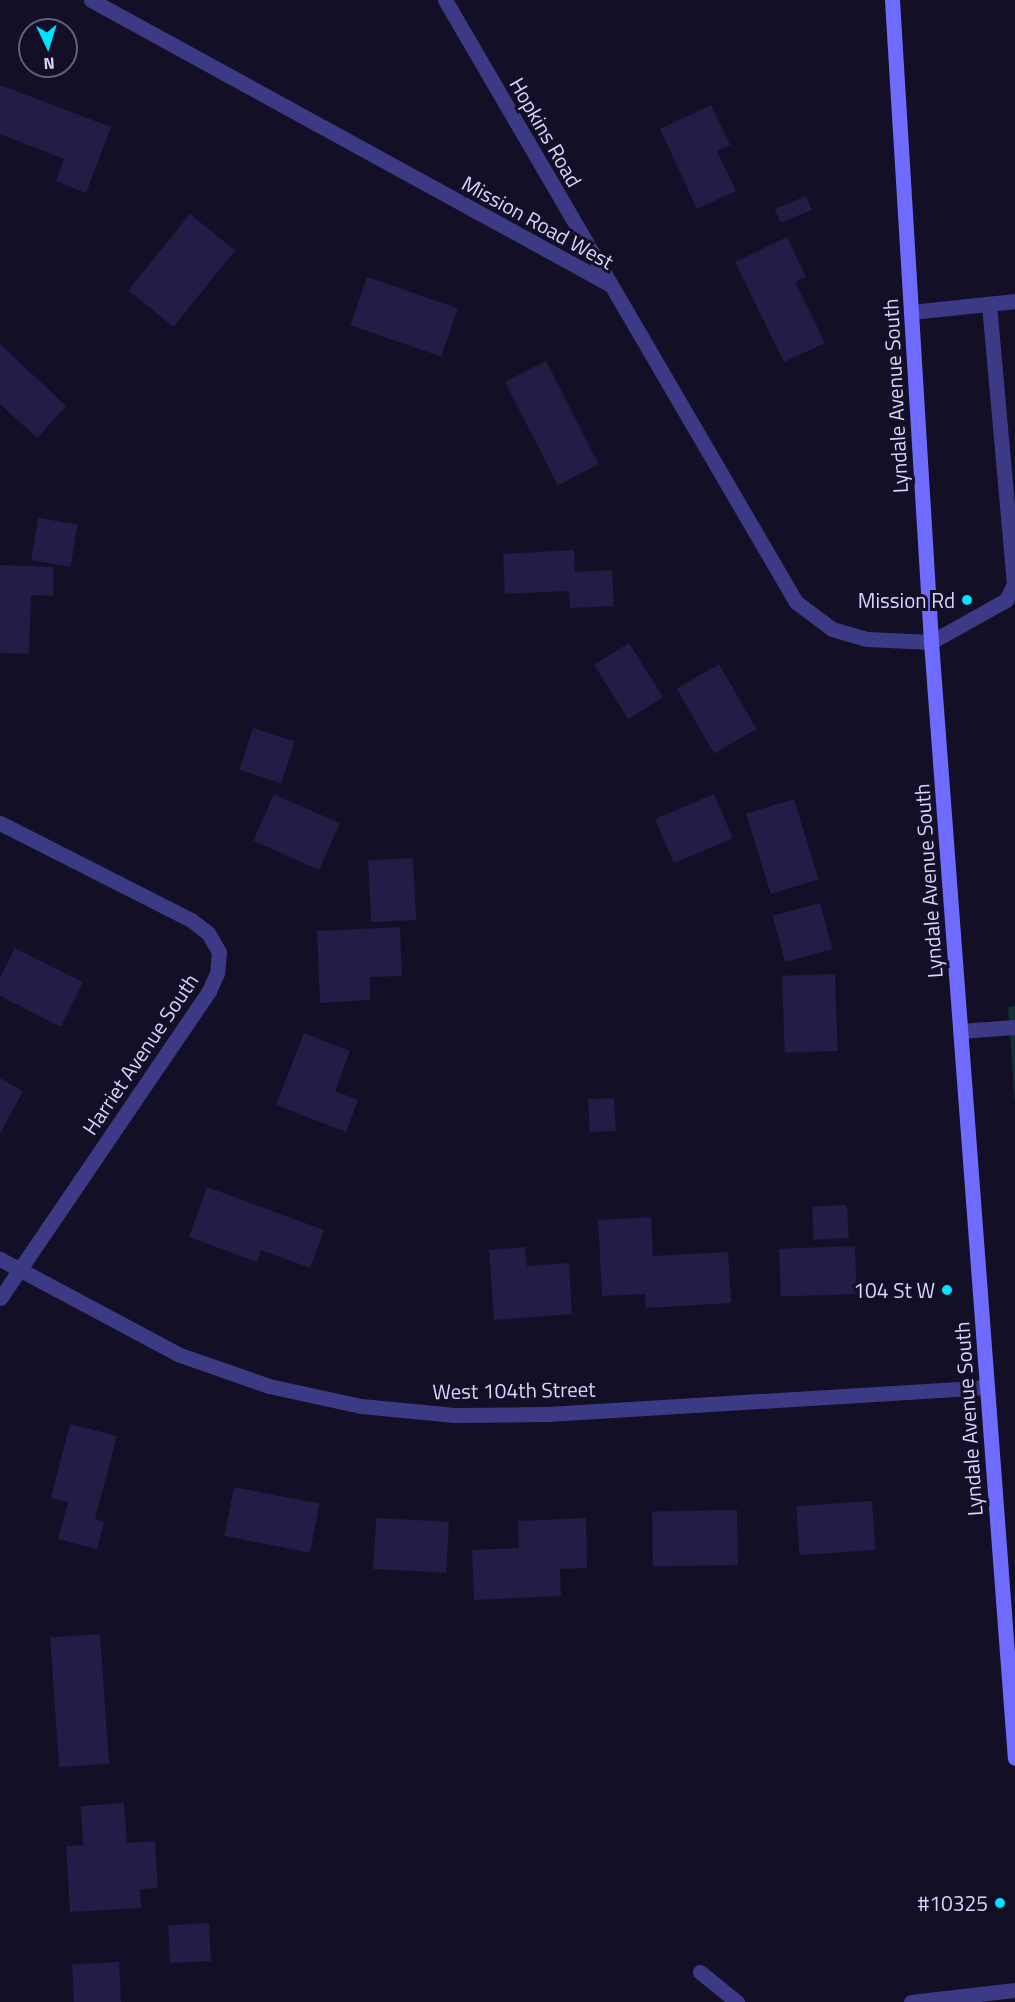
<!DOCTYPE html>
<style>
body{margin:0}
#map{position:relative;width:1015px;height:2002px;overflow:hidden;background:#130f26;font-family:"Titillium Web",sans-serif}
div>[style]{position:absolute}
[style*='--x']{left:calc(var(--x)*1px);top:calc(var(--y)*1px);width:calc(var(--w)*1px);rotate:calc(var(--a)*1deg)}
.green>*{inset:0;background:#12302f}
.building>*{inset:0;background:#241b47;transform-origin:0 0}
.lane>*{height:15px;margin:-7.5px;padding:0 7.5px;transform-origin:7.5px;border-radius:7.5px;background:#3d3a85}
.street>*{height:15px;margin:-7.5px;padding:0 7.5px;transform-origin:7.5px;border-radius:7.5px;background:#3d3a85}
.secondary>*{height:15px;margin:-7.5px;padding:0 7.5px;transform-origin:7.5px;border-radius:7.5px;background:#6f6bff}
.dots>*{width:16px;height:16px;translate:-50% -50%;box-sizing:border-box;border:3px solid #130f26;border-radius:50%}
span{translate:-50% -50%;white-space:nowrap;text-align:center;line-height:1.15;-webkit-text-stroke:6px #130f26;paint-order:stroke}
.street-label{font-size:21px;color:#d9d4ff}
.poi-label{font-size:21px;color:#d9d4ff}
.right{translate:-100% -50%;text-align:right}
.north{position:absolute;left:18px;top:18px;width:60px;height:60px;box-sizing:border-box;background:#130f26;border:2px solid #625e7d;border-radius:50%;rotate:176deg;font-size:16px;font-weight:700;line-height:24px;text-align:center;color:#d9d4ff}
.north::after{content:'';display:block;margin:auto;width:21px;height:27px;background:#00e5ff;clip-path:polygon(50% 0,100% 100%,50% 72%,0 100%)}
</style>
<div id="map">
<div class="green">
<div style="clip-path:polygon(1015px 1006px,1015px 1105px,1008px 1007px)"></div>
</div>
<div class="building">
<div style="clip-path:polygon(0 85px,111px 127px,86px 193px,56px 181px,64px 159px,0 134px)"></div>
<div style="clip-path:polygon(711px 105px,730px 145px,717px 151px,736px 191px,697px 209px,660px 129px)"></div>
<div style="left:806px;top:196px;width:15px;height:34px;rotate:67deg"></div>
<div style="left:190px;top:214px;width:58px;height:98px;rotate:39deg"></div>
<div style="clip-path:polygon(787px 237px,806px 277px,795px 282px,825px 343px,784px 362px,735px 262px)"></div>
<div style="left:367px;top:277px;width:96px;height:51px;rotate:19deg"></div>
<div style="clip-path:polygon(0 344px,66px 406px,37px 438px,0 404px)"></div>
<div style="left:546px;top:361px;width:116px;height:46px;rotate:63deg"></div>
<div style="left:38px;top:518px;width:40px;height:43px;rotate:9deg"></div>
<div style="clip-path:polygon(574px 550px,575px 572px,612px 570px,614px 606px,570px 608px,569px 591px,505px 594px,503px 554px)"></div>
<div style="clip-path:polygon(0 565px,54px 567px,53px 596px,31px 595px,29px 654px,0 653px)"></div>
<div style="left:629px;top:643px;width:64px;height:41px;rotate:58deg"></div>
<div style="left:719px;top:664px;width:75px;height:49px;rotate:60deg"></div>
<div style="left:253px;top:728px;width:44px;height:44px;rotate:18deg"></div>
<div style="left:274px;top:794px;width:72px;height:51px;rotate:24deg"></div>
<div style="left:714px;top:794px;width:48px;height:64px;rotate:67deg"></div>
<div style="left:794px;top:799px;width:84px;height:50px;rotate:73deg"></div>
<div style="left:413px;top:858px;width:62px;height:45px;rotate:87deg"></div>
<div style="left:820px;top:903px;width:48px;height:49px;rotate:75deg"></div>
<div style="clip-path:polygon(400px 927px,402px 976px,370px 977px,370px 1000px,320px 1003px,317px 931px)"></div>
<div style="clip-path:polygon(15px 948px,83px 982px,61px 1027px,0 996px,0 977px)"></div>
<div style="left:835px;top:974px;width:77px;height:53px;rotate:88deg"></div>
<div style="clip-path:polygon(304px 1033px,350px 1051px,335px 1091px,358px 1100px,346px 1132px,276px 1105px)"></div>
<div style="clip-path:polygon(0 1078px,23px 1091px,0 1134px)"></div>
<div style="left:614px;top:1098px;width:33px;height:26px;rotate:87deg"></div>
<div style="clip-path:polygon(207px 1187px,324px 1230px,310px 1268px,261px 1250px,257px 1262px,189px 1237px)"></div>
<div style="left:847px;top:1205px;width:33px;height:35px;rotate:87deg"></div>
<div style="clip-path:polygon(651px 1217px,653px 1256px,728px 1252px,731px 1303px,646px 1308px,645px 1294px,602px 1296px,598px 1220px)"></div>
<div style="left:855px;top:1246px;width:48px;height:76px;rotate:88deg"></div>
<div style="clip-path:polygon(525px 1247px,527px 1266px,569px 1263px,572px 1314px,494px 1320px,489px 1250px)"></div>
<div style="clip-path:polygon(70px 1424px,117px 1436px,95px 1519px,104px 1522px,97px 1549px,58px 1539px,68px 1502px,51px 1498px)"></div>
<div style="left:234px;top:1487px;width:87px;height:50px;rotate:11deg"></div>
<div style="left:872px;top:1501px;width:49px;height:76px;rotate:86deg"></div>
<div style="left:737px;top:1510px;width:55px;height:85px;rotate:89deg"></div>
<div style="left:376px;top:1518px;width:73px;height:51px;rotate:3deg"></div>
<div style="clip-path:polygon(586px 1518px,587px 1568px,560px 1569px,561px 1596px,474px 1600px,472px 1550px,519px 1548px,518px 1521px)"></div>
<div style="left:100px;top:1634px;width:130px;height:50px;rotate:86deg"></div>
<div style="clip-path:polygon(124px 1803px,127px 1843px,155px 1841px,158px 1888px,140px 1889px,141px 1908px,70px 1912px,66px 1846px,83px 1845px,81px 1806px)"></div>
<div style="left:209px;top:1923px;width:38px;height:41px;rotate:87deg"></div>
<div style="left:119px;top:1962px;width:40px;height:47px;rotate:87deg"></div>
</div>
<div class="lane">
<div style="--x:911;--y:312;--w:105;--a:-6"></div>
<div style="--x:931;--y:642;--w:86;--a:-29.2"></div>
<div style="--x:1006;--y:600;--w:18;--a:-63"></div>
<div style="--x:1014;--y:584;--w:281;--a:-95.1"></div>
<div style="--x:960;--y:1031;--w:55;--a:-4.2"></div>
<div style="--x:700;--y:1972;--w:48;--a:39"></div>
<div style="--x:911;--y:2002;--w:105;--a:-6.6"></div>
</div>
<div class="street">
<div style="--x:91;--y:0;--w:591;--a:28.73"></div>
<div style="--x:445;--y:0;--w:697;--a:59.76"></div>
<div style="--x:796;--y:602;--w:45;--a:36.9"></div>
<div style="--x:832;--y:629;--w:36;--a:16"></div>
<div style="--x:867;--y:639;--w:64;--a:2.7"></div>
<div style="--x:0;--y:823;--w:214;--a:26.9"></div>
<div style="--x:191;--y:920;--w:21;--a:37"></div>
<div style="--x:208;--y:933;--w:22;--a:60"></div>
<div style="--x:219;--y:952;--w:21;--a:95"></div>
<div style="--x:217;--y:973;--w:20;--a:114"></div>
<div style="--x:209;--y:991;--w:371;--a:124.2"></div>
<div style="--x:0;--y:1259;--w:204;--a:28.1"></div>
<div style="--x:180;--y:1355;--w:94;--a:19.2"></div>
<div style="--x:269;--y:1386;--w:94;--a:12.3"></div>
<div style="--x:361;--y:1406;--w:94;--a:5.5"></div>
<div style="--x:455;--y:1415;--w:93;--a:-0.6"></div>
<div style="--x:548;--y:1414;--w:440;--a:-3.5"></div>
</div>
<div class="secondary">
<div style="--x:892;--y:0;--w:643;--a:86.52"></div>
<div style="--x:931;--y:642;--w:1119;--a:85.7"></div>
</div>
<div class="dots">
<div style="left:967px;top:600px;background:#00e5ff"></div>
<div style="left:947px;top:1290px;background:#00e5ff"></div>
<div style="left:1000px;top:1903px;background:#00e5ff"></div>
</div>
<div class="street-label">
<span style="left:546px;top:132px;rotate:60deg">Hopkins Road</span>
<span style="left:538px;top:222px;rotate:29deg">Mission Road West</span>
<span style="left:895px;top:396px;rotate:-93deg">Lyndale Avenue South</span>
<span style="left:928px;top:881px;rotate:-94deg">Lyndale Avenue South</span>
<span style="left:140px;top:1054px;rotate:-56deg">Harriet Avenue South</span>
<span style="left:514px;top:1390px;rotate:-1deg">West 104th Street</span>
<span style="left:968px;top:1419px;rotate:-94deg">Lyndale Avenue South</span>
</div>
<div class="poi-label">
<span class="right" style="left:955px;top:600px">Mission Rd</span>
<span class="right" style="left:935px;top:1290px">104 St W</span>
<span class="right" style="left:988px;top:1903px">#10325</span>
</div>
<div class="north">N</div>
</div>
